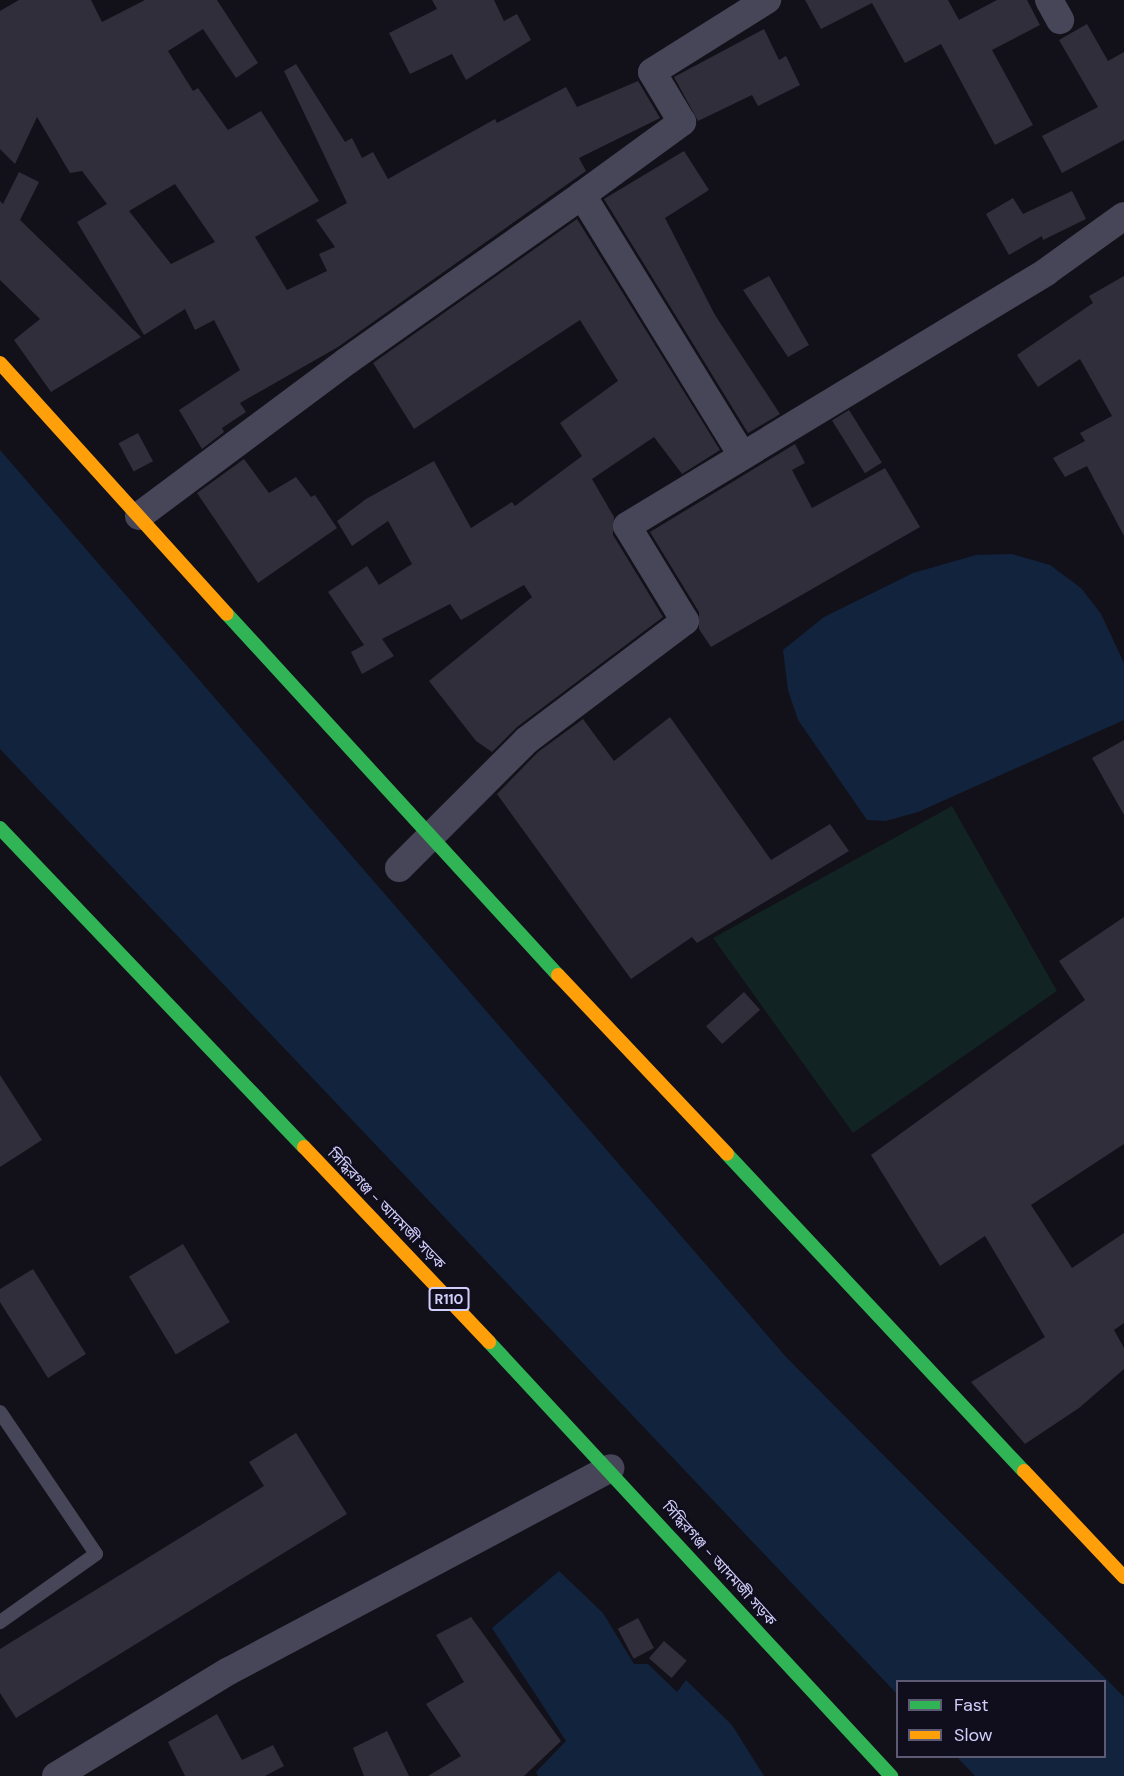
<!DOCTYPE html>
<meta charset="utf-8">
<style>
body{margin:0}
#map{position:relative;width:1124px;height:1776px;overflow:hidden;background:#121018;font-family:"DM Sans","Noto Sans Bengali",sans-serif}
div>[style]{position:absolute}
[style*='--x']{left:calc(var(--x)*1px);top:calc(var(--y)*1px);width:calc(var(--w)*1px);rotate:calc(var(--a)*1deg)}
.green>*{inset:0;background:#112322}
.water>*{inset:0;background:#12243d}
.building>*{inset:0;background:#302e3b;transform-origin:0 0}
.lane>*{height:14px;margin:-7px;padding:0 7px;transform-origin:7px;border-radius:7px;background:#474659}
.street>*{height:28px;margin:-14px;padding:0 14px;transform-origin:14px;border-radius:14px;background:#474659}
.fast>*{height:14px;margin:-7px;padding:0 7px;transform-origin:7px;border-radius:7px;background:#30b455}
.slow>*{height:14px;margin:-7px;padding:0 7px;transform-origin:7px;border-radius:7px;background:#ff9f0a}
span{translate:-50% -50%;white-space:nowrap;text-align:center;line-height:1.15;-webkit-text-stroke:5px #100d1c;paint-order:stroke}
.shield-label span{padding:2px 4px;background:#100d1c;border:2px solid;border-radius:4px;-webkit-text-stroke-width:0}
.shield-label{font-size:14px;color:#d1cefa;font-weight:700}
.street-label{font-size:15px;color:#d1cefa}
.legend{position:absolute;left:896px;top:1680px;width:210px;height:78px;box-sizing:border-box;background:#100d1c;border:2px solid #5d5a75;margin:0;padding:8px 10px;list-style:none;font-size:18px;color:#d1cefa}
.legend li{display:flex;align-items:center;gap:12px;height:30px}
.legend b{width:30px;border:2px solid #5d5a75}
</style>
<div id="map">
<div class="green">
<div style="clip-path:polygon(952px 806px,1057px 991px,853px 1133px,713px 938px)"></div>
</div>
<div class="water">
<div style="clip-path:polygon(0 450px,786px 1357px,1124px 1697px,1124px 1776px,975px 1776px,957px 1757px,1104px 1756px,1104px 1682px,898px 1682px,897px 1694px,0 749px)"></div>
<div style="clip-path:polygon(1012px 554px,1050px 565px,1081px 588px,1101px 614px,1124px 663px,1124px 720px,918px 812px,886px 821px,867px 820px,798px 720px,788px 690px,783px 650px,824px 617px,913px 573px,976px 555px)"></div>
<div style="clip-path:polygon(559px 1571px,603px 1613px,634px 1664px,648px 1664px,677px 1692px,686px 1680px,732px 1725px,764px 1776px,538px 1776px,536px 1772px,566px 1741px,492px 1628px)"></div>
</div>
<div class="building">
<div style="clip-path:polygon(evenodd,19px 0,91px 0,102px 22px,145px 0,217px 0,258px 63px,236px 78px,203px 29px,168px 51px,193px 91px,198px 88px,228px 130px,261px 111px,319px 201px,255px 237px,287px 290px,327px 271px,319px 254px,335px 247px,316px 220px,347px 203px,284px 71px,296px 64px,345px 142px,352px 138px,362px 158px,373px 152px,388px 179px,495px 119px,497px 123px,566px 87px,577px 107px,638px 81px,660px 118px,579px 158px,586px 171px,338px 347px,240px 403px,246px 412px,222px 428px,224px 432px,202px 449px,179px 410px,240px 370px,214px 320px,195px 330px,185px 309px,144px 335px,77px 222px,107px 204px,82px 171px,70px 173px,37px 117px,15px 164px,0 149px,0 11px,19px 0,175px 184px,215px 242px,171px 264px,129px 211px,175px 184px)"></div>
<div style="clip-path:polygon(432px 0,494px 0,504px 21px,517px 14px,531px 40px,466px 80px,452px 54px,410px 74px,389px 33px,437px 9px)"></div>
<div style="clip-path:polygon(805px 0,948px 0,959px 20px,997px 0,1027px 0,1040px 25px,992px 50px,1033px 125px,995px 145px,941px 44px,905px 63px,872px 3px,821px 29px)"></div>
<div style="clip-path:polygon(1087px 24px,1108px 61px,1124px 52px,1124px 140px,1062px 173px,1042px 136px,1098px 107px,1059px 40px)"></div>
<div style="clip-path:polygon(764px 29px,779px 60px,786px 56px,800px 85px,758px 106px,752px 95px,698px 121px,674px 77px)"></div>
<div style="clip-path:polygon(684px 151px,709px 190px,665px 218px,715px 315px,780px 414px,748px 433px,604px 199px)"></div>
<div style="clip-path:polygon(19px 172px,39px 182px,20px 220px,141px 337px,51px 392px,14px 340px,40px 319px,0 280px,0 201px,3px 204px)"></div>
<div style="clip-path:polygon(1072px 191px,1086px 219px,1043px 240px,1042px 236px,1009px 255px,986px 214px,1013px 198px,1023px 214px)"></div>
<div style="clip-path:polygon(577px 219px,720px 450px,682px 474px,654px 437px,592px 479px,614px 517px,613px 535px,663px 617px,517px 727px,492px 752px,476px 741px,429px 681px,532px 597px,524px 585px,461px 620px,450px 604px,382px 639px,394px 656px,362px 674px,351px 652px,364px 645px,328px 592px,367px 566px,379px 585px,412px 564px,388px 521px,352px 546px,337px 521px,366px 499px,434px 461px,471px 528px,512px 502px,515px 506px,582px 456px,560px 423px,618px 381px,580px 320px,414px 429px,373px 363px)"></div>
<div style="clip-path:polygon(769px 276px,809px 345px,788px 357px,743px 290px)"></div>
<div style="clip-path:polygon(1124px 276px,1124px 536px,1087px 466px,1065px 477px,1053px 458px,1085px 441px,1080px 433px,1112px 416px,1080px 359px,1038px 387px,1017px 355px,1093px 303px,1089px 296px)"></div>
<div style="left:849px;top:410px;width:62px;height:20px;rotate:58deg"></div>
<div style="left:138px;top:433px;width:32px;height:22px;rotate:62deg"></div>
<div style="clip-path:polygon(795px 444px,805px 463px,792px 470px,812px 508px,885px 468px,920px 527px,711px 647px,699px 629px,699px 612px,650px 532px)"></div>
<div style="clip-path:polygon(244px 459px,269px 493px,296px 477px,311px 497px,315px 495px,337px 528px,258px 583px,197px 493px)"></div>
<div style="clip-path:polygon(670px 717px,771px 860px,830px 824px,849px 851px,697px 943px,692px 937px,631px 979px,497px 794px,538px 752px,583px 719px,614px 761px)"></div>
<div style="clip-path:polygon(1124px 740px,1124px 815px,1092px 758px)"></div>
<div style="clip-path:polygon(1124px 917px,1124px 1144px,1031px 1205px,1072px 1268px,1124px 1233px,1124px 1323px,1114px 1330px,1124px 1348px,1124px 1369px,1079px 1408px,1025px 1444px,971px 1382px,1045px 1337px,985px 1236px,940px 1266px,871px 1155px,1085px 1000px,1059px 961px)"></div>
<div style="left:744px;top:992px;width:24px;height:51px;rotate:48deg"></div>
<div style="clip-path:polygon(0 1075px,42px 1140px,0 1167px)"></div>
<div style="left:183px;top:1244px;width:91px;height:63px;rotate:59deg"></div>
<div style="clip-path:polygon(33px 1269px,86px 1354px,48px 1378px,0 1302px,0 1289px)"></div>
<div style="clip-path:polygon(296px 1433px,347px 1514px,16px 1718px,0 1693px,0 1649px,264px 1486px,249px 1462px)"></div>
<div style="clip-path:polygon(471px 1617px,561px 1741px,524px 1776px,428px 1776px,461px 1756px,426px 1704px,464px 1682px,436px 1635px)"></div>
<div style="left:638px;top:1618px;width:34px;height:23px;rotate:62deg"></div>
<div style="left:664px;top:1641px;width:30px;height:23px;rotate:41deg"></div>
<div style="clip-path:polygon(217px 1714px,242px 1760px,273px 1745px,284px 1766px,265px 1776px,185px 1776px,168px 1742px)"></div>
<div style="clip-path:polygon(387px 1731px,409px 1776px,364px 1776px,353px 1748px)"></div>
</div>
<div class="lane">
<div style="--x:0;--y:1412;--w:171;--a:55.9"></div>
<div style="--x:96;--y:1554;--w:118;--a:144.7"></div>
</div>
<div class="street">
<div style="--x:1049;--y:0;--w:23;--a:61"></div>
<div style="--x:582;--y:195;--w:124;--a:-36.1"></div>
<div style="--x:682;--y:122;--w:58;--a:-121"></div>
<div style="--x:652;--y:72;--w:136;--a:-32.1"></div>
<div style="--x:139;--y:516;--w:259;--a:-36.7"></div>
<div style="--x:347;--y:361;--w:288;--a:-35.2"></div>
<div style="--x:582;--y:195;--w:305;--a:58.4"></div>
<div style="--x:399;--y:868;--w:181;--a:-45"></div>
<div style="--x:527;--y:740;--w:198;--a:-37"></div>
<div style="--x:685;--y:621;--w:111;--a:-121.4"></div>
<div style="--x:627;--y:526;--w:490;--a:-31.2"></div>
<div style="--x:1046;--y:272;--w:96;--a:-35.7"></div>
<div style="--x:56;--y:1776;--w:202;--a:-31.3"></div>
<div style="--x:229;--y:1671;--w:432;--a:-28"></div>
</div>
<div class="fast">
<div style="--x:227;--y:614;--w:490;--a:47.5"></div>
<div style="--x:0;--y:828;--w:441;--a:46.4"></div>
<div style="--x:727;--y:1154;--w:434;--a:46.9"></div>
<div style="--x:489;--y:1342;--w:592;--a:47.19"></div>
</div>
<div class="slow">
<div style="--x:0;--y:363;--w:338;--a:47.9"></div>
<div style="--x:558;--y:975;--w:246;--a:46.6"></div>
<div style="--x:304;--y:1147;--w:269;--a:46.5"></div>
<div style="--x:1024;--y:1471;--w:146;--a:46.7"></div>
</div>
<div class="shield-label">
<span style="left:449px;top:1299px">R110</span>
</div>
<div class="street-label">
<span style="left:386px;top:1209px;rotate:46deg">সিদ্ধিরগঞ্জ - আদমজী সড়ক</span>
<span style="left:719px;top:1564px;rotate:48deg">সিদ্ধিরগঞ্জ - আদমজী সড়ক</span>
</div>
<ul class="legend">
<li><b style="height:8px;background:#30b455"></b>Fast</li>
<li><b style="height:8px;background:#ff9f0a"></b>Slow</li>
</ul>
</div>
